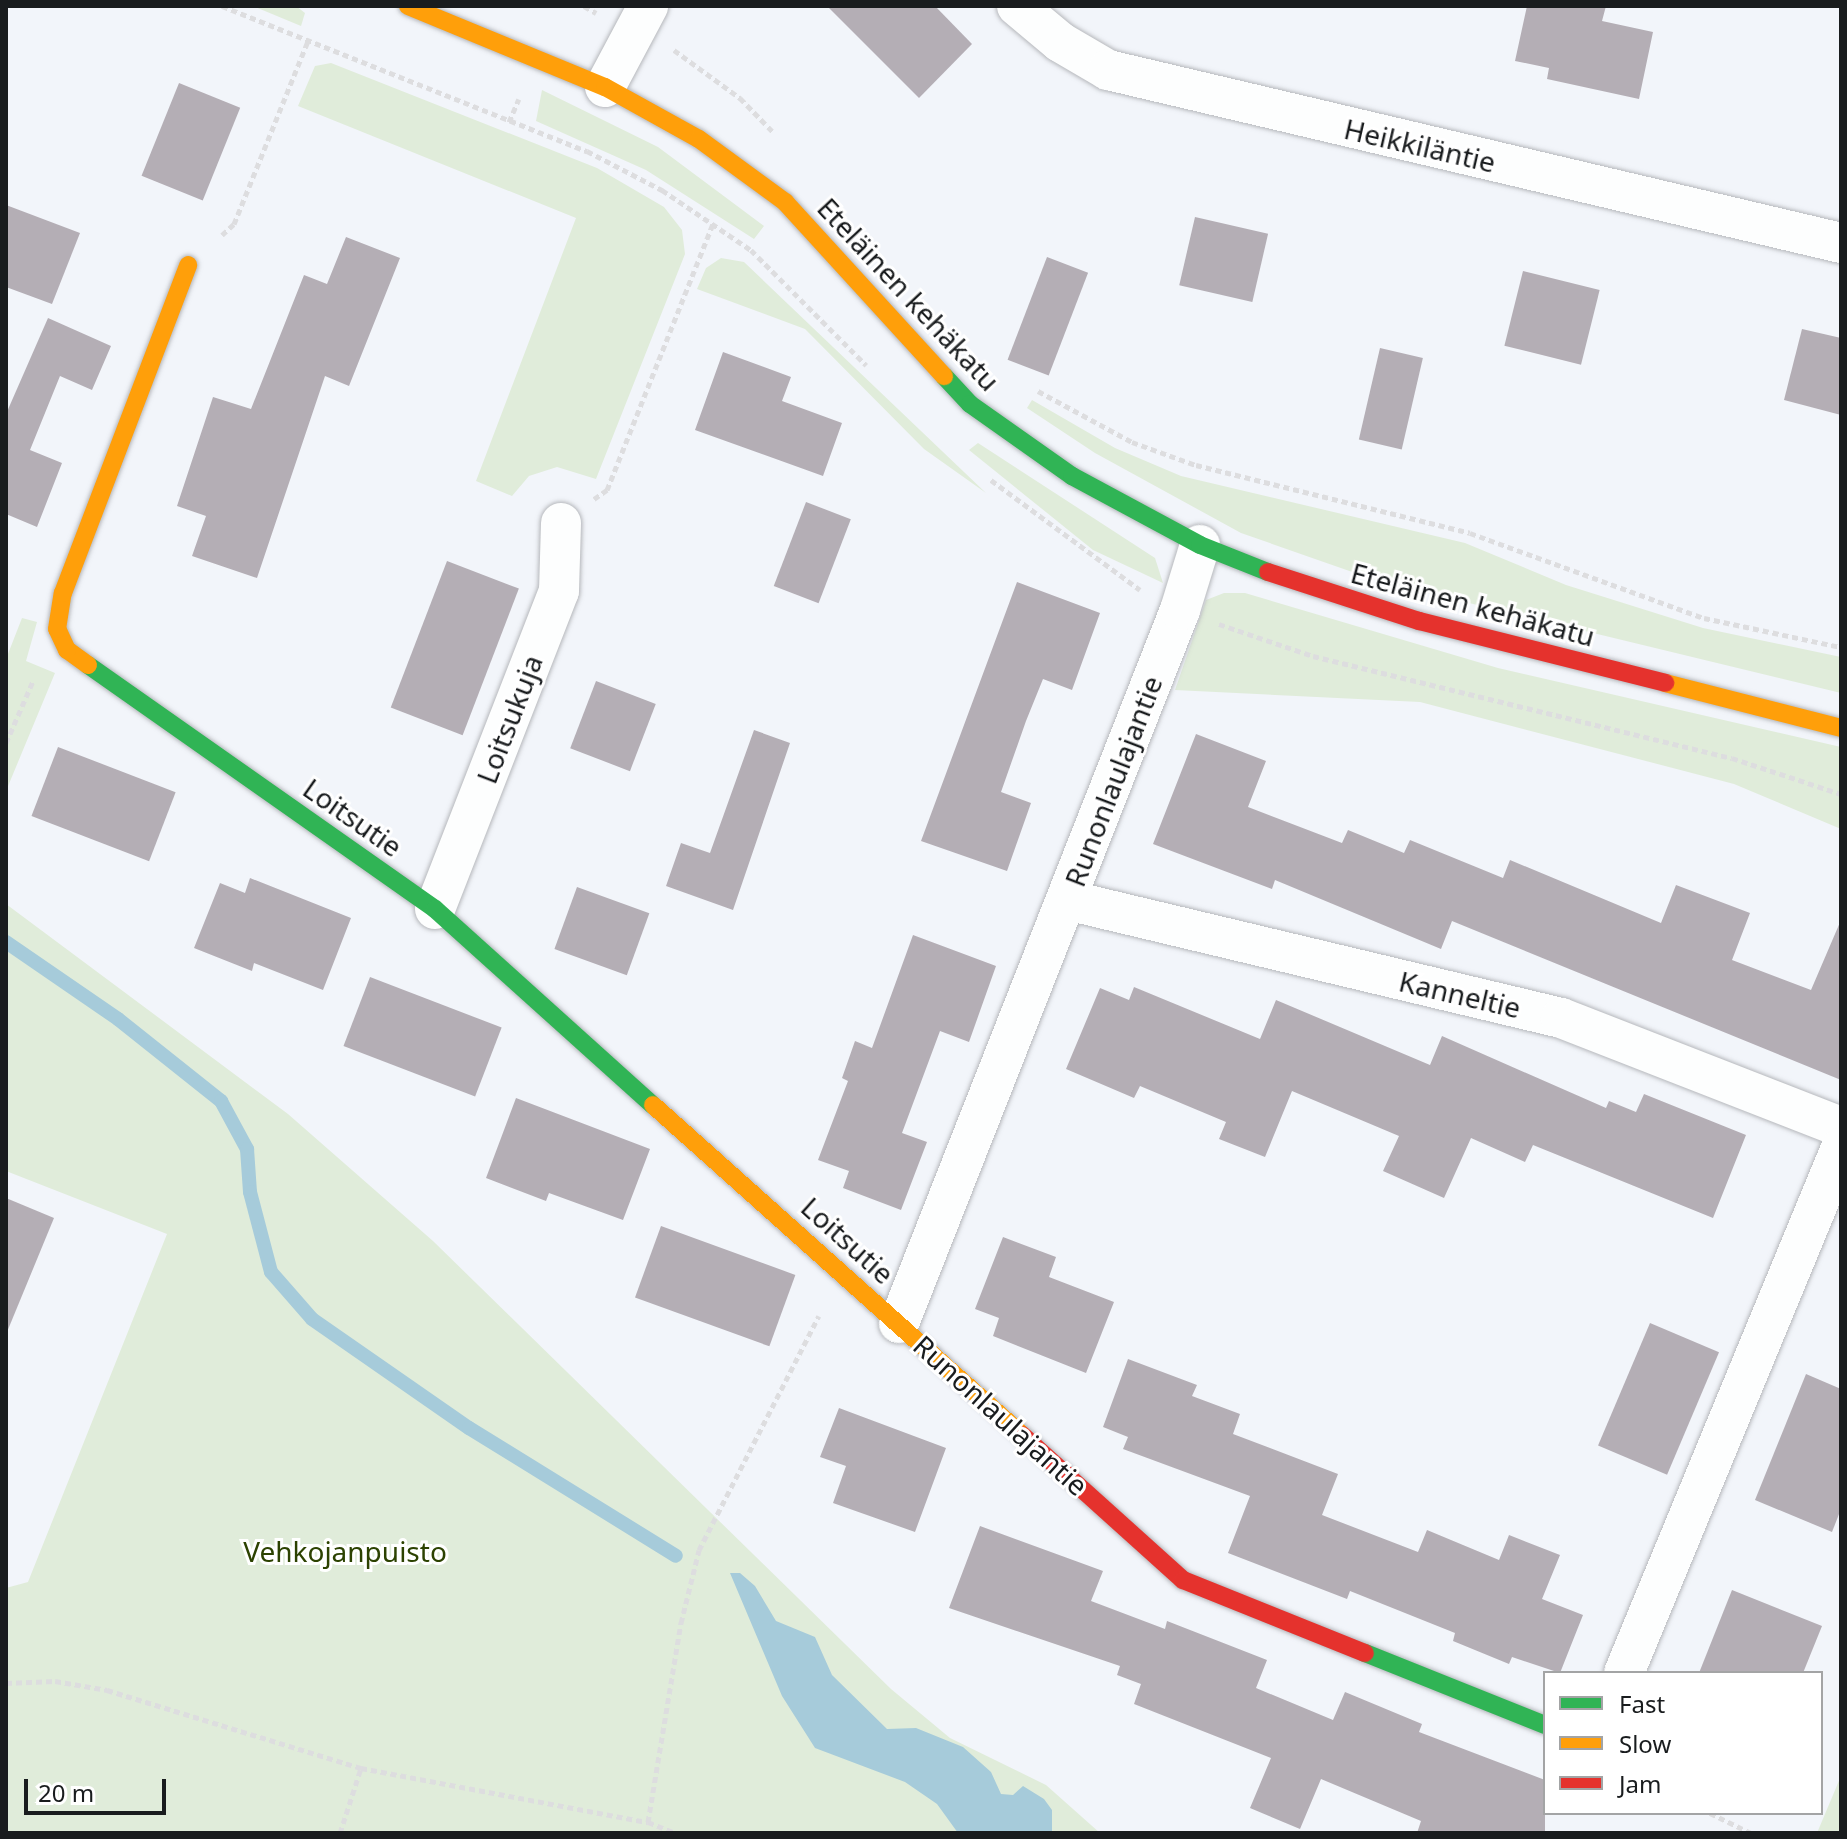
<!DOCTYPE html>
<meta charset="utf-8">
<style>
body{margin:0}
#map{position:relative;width:1847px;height:1839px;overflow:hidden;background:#f2f5fa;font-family:"Noto Sans",sans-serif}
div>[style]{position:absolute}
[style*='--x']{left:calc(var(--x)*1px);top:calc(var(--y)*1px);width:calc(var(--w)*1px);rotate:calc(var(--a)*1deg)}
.green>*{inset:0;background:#e0ecda}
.water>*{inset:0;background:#a6cbda}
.stream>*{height:14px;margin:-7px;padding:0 7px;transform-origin:7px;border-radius:7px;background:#a6cbda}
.building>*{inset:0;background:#b4aeb5;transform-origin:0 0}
.path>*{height:5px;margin-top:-2.5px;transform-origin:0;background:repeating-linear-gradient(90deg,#dddddf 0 6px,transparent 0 10px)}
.roads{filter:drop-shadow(0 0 2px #b6b8bc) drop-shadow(0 0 2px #b6b8bc)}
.street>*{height:40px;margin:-20px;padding:0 20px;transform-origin:20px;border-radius:20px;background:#fdfefe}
.fast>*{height:18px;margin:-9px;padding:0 9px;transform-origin:9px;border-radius:9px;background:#30b455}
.slow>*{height:18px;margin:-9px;padding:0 9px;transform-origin:9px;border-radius:9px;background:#ff9f0a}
.jam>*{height:18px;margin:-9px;padding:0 9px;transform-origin:9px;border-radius:9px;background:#e5322d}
span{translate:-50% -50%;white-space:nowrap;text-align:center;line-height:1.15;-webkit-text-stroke:6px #fff;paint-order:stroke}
.street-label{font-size:28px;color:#191c1e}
.park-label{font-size:28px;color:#2c4201}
.frame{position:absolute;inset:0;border:8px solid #191c1e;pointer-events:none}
.legend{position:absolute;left:1543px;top:1671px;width:280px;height:144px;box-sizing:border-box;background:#fff;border:2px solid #a3a4a5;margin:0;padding:10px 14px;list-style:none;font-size:24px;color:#191c1e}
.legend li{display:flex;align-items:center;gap:16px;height:40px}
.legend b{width:40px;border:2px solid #a3a4a5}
.scale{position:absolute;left:24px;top:1779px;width:142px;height:36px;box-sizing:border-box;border:4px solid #191c1e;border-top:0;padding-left:10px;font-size:24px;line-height:28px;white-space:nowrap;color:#191c1e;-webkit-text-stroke:6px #fff;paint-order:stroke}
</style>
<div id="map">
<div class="green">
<div style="clip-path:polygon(253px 6px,296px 6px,305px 13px,301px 26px)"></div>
<div style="clip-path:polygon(331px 63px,597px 168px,664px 207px,682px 230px,685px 254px,596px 479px,557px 467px,529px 476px,512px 496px,476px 481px,576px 218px,298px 106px,315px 66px)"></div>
<div style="clip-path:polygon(542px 90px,658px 147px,764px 226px,754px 239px,646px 170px,536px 121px)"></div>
<div style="clip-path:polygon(721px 258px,744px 262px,986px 493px,924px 449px,805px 329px,697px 289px,706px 268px)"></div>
<div style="clip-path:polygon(1032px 400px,1115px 448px,1181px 476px,1465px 543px,1566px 585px,1703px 628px,1841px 657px,1841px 693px,1378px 581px,1241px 533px,1095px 453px,1027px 408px)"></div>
<div style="clip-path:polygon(978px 443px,1155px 558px,1163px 583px,1093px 550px,969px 450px)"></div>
<div style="clip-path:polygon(1224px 593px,1245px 593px,1498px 668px,1841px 747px,1841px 829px,1734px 784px,1420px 702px,1175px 690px,1206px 600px)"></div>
<div style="clip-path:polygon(22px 618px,37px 622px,26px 661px,55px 673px,6px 791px,6px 659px)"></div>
<div style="clip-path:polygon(6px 904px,288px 1114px,433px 1241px,891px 1689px,950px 1738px,1046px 1785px,1100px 1833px,6px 1833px,6px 1588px,28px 1582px,167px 1234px,6px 1171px)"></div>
<div style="clip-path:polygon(1841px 1776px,1841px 1833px,1817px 1833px)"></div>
</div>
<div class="water">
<div style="clip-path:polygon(730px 1573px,740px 1573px,755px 1586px,776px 1621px,815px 1637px,832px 1675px,887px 1729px,916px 1728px,963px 1747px,991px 1772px,1001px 1794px,1013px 1795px,1023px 1786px,1044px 1799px,1052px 1810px,1052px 1833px,958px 1833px,937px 1804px,905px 1782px,815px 1748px,782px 1696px)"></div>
</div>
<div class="stream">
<div style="--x:6;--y:942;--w:136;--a:34.5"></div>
<div style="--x:118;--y:1019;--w:132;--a:38.5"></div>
<div style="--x:221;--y:1101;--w:55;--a:61.6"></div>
<div style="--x:247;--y:1149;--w:43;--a:86"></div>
<div style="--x:250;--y:1192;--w:83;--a:75.3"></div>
<div style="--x:271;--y:1272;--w:62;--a:48.9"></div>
<div style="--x:312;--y:1319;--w:191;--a:34.8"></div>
<div style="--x:469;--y:1428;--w:243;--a:31.7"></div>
</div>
<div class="building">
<div style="clip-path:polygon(827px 6px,935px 6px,972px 44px,919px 98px)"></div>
<div style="clip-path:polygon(1527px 6px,1606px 6px,1602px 21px,1653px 32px,1639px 99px,1547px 79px,1549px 68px,1515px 61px)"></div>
<div style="left:179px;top:83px;width:66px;height:100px;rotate:22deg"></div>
<div style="clip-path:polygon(6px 205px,80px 233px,52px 304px,6px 287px)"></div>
<div style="left:1195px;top:217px;width:75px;height:70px;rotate:13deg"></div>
<div style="clip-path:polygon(346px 237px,400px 258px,349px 386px,325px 376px,257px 578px,192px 556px,206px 516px,177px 506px,213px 397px,251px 409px,304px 275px,327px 284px)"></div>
<div style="left:1047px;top:257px;width:44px;height:110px;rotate:21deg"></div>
<div style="left:1523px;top:271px;width:79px;height:77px;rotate:14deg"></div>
<div style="clip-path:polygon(48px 318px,111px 346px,92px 390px,60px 376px,30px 450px,62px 463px,37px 527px,6px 514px,6px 414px)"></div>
<div style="clip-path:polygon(1802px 329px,1841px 338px,1841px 415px,1784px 400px)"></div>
<div style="left:1380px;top:348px;width:44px;height:94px;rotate:13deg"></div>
<div style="clip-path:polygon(723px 352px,791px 377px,782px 401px,842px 423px,823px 476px,695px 430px)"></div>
<div style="left:806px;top:502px;width:48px;height:90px;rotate:21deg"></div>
<div style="left:447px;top:561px;width:77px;height:157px;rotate:21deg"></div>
<div style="clip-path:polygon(1017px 582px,1100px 613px,1072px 690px,1043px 679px,1026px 721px,1001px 792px,1031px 803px,1007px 871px,921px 841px)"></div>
<div style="left:596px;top:681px;width:64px;height:72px;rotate:21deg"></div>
<div style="clip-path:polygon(754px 730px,790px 743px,733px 910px,666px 886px,681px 843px,710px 853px)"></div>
<div style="clip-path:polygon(1196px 734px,1266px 761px,1248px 807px,1342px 843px,1348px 830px,1404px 853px,1410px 840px,1503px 878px,1510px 860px,1661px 923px,1676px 885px,1750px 913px,1732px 960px,1811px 990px,1841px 920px,1841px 1080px,1452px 921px,1441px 949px,1275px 880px,1272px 889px,1153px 844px)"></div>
<div style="left:58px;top:747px;width:126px;height:74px;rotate:21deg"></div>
<div style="clip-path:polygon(250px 878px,351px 918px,323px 990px,254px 963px,252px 971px,194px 948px,220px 883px,245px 893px)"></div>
<div style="left:577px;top:887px;width:77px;height:66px;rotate:20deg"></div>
<div style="clip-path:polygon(913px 935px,996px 966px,969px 1042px,940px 1031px,902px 1133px,927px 1142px,901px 1210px,843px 1188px,849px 1171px,818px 1160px,848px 1081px,842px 1078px,855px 1041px,872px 1048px)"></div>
<div style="left:370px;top:977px;width:141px;height:74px;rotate:21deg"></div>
<div style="clip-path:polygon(1134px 987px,1260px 1039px,1276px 1000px,1430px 1065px,1442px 1036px,1606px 1108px,1609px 1101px,1636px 1112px,1644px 1094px,1746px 1135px,1713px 1218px,1533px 1145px,1525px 1162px,1471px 1138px,1444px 1198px,1383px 1171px,1399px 1136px,1292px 1091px,1265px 1157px,1219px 1139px,1226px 1122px,1140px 1086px,1134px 1098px,1066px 1069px,1100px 988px,1129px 1000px)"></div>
<div style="clip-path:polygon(516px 1098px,650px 1149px,623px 1220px,549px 1193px,546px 1201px,486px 1178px)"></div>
<div style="clip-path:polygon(6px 1198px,54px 1218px,7px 1332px,6px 1332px)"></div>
<div style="left:661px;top:1226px;width:143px;height:76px;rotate:20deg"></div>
<div style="clip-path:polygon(1003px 1237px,1056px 1257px,1049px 1277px,1114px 1302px,1086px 1373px,993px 1336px,999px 1318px,975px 1309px)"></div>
<div style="left:1650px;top:1323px;width:75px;height:133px;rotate:23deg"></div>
<div style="clip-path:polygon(1128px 1359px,1197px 1385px,1192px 1396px,1240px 1414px,1233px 1434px,1338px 1474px,1322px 1515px,1418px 1552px,1427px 1530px,1499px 1560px,1509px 1535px,1560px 1555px,1542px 1599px,1583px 1615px,1560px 1673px,1512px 1657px,1509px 1664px,1453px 1641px,1455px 1633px,1350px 1591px,1347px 1599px,1228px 1553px,1250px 1496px,1123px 1449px,1128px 1437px,1103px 1427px)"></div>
<div style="clip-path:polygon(1806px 1374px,1841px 1389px,1841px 1509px,1832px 1532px,1755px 1500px)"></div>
<div style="clip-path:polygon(839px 1408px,946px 1448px,915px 1532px,833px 1503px,846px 1466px,820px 1457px)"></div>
<div style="clip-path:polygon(980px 1526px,1103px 1571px,1091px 1601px,1165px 1629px,1167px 1621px,1267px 1660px,1256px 1688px,1333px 1720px,1345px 1692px,1422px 1724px,1419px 1732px,1545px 1780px,1545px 1833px,1417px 1833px,1421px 1821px,1321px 1779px,1300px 1829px,1250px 1808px,1271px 1758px,1134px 1704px,1141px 1684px,1117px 1675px,1120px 1666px,949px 1608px)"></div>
<div style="clip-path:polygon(1732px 1590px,1822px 1626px,1803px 1673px,1699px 1673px)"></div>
</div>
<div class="path">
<div style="--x:222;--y:6;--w:393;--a:21.7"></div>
<div style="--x:587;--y:151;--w:85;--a:27.5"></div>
<div style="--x:662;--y:190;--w:107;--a:34"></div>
<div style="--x:751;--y:250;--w:163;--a:45"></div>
<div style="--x:584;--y:6;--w:14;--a:30"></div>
<div style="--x:674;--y:50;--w:82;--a:36"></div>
<div style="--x:740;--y:98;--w:49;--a:45.8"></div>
<div style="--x:509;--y:122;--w:25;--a:-67"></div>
<div style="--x:222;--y:235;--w:16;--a:-43"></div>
<div style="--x:234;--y:224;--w:197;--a:-68"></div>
<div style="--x:1038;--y:391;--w:107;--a:28.5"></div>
<div style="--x:1132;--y:442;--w:68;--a:19.8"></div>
<div style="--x:1196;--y:465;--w:282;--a:13.9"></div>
<div style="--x:1470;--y:533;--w:249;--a:20"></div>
<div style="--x:1704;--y:618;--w:140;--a:12"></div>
<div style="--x:991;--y:480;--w:185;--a:36.4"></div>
<div style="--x:594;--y:499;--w:16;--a:-35"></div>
<div style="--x:607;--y:490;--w:286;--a:-68.3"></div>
<div style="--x:1219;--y:624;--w:99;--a:18.8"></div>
<div style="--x:1313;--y:656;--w:431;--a:13.7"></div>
<div style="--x:1732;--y:758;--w:115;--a:18.3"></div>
<div style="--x:6;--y:743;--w:68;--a:-66.5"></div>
<div style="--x:6;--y:1683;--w:49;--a:-2.3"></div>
<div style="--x:55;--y:1681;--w:53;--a:9.8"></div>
<div style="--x:107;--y:1690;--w:266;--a:17.1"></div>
<div style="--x:361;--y:1768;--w:292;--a:10.7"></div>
<div style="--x:648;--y:1822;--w:29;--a:22"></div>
<div style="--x:1710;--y:1813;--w:46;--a:26"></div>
<div style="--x:648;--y:1822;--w:202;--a:-80.6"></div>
<div style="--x:681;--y:1623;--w:75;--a:-76.1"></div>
<div style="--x:699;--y:1550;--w:263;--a:-62.9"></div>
<div style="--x:340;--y:1833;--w:68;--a:-72.1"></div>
</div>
<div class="roads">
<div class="street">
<div style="--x:1017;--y:6;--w:56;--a:39.9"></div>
<div style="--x:1060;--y:42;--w:56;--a:30.3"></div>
<div style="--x:1108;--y:70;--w:753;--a:13.28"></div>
<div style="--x:605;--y:87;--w:92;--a:-62"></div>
<div style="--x:1067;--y:900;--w:508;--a:13.43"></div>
<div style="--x:1561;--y:1018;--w:300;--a:21.3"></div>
<div style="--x:435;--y:909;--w:341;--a:-68.7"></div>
<div style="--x:559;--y:591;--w:68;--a:-88.3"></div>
<div style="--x:899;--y:1323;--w:766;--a:-68.49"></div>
<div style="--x:1180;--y:610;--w:68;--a:-72.9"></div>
<div style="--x:1624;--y:1673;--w:568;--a:-67.54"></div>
</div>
<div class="fast">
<div style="--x:944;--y:376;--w:38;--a:47"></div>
<div style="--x:970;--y:404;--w:125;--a:35.2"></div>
<div style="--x:1072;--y:476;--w:145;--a:28.3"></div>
<div style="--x:1200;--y:545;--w:73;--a:21.7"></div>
<div style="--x:88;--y:665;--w:424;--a:35.1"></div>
<div style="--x:435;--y:909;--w:293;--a:42"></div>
<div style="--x:1365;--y:1653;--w:194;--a:21.8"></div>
</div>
<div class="slow">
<div style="--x:408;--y:6;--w:213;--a:22.4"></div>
<div style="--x:605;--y:87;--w:107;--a:29"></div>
<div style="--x:699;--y:139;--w:107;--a:36.2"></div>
<div style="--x:785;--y:202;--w:236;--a:47.6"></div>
<div style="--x:88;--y:665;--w:26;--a:-144"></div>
<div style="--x:67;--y:650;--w:23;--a:-115"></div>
<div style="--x:57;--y:629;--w:36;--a:-81"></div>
<div style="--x:63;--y:593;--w:351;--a:-69.1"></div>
<div style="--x:1665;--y:683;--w:182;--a:14.3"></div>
<div style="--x:653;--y:1105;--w:495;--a:41.8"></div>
</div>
<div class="jam">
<div style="--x:1268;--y:572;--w:159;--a:18"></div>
<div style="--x:1419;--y:621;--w:254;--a:14.1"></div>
<div style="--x:1022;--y:1435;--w:217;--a:42"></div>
<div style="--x:1183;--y:1580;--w:196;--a:21.9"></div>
</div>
</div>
<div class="street-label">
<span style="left:1420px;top:145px;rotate:13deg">Heikkiläntie</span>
<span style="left:909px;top:294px;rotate:47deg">Eteläinen kehäkatu</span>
<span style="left:1473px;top:604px;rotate:15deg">Eteläinen kehäkatu</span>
<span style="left:509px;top:719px;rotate:-69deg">Loitsukuja</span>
<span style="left:1113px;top:781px;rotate:-69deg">Runonlaulajantie</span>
<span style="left:353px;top:817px;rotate:35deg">Loitsutie</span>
<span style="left:1460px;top:994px;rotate:13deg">Kanneltie</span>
<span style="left:848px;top:1240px;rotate:42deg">Loitsutie</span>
<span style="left:1001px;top:1415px;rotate:42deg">Runonlaulajantie</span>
</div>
<div class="park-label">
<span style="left:345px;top:1551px">Vehkojanpuisto</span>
</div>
<div class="frame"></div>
<ul class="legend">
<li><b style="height:10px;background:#30b455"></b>Fast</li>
<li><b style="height:10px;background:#ff9f0a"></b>Slow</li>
<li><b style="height:10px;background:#e5322d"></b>Jam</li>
</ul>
<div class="scale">20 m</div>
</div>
